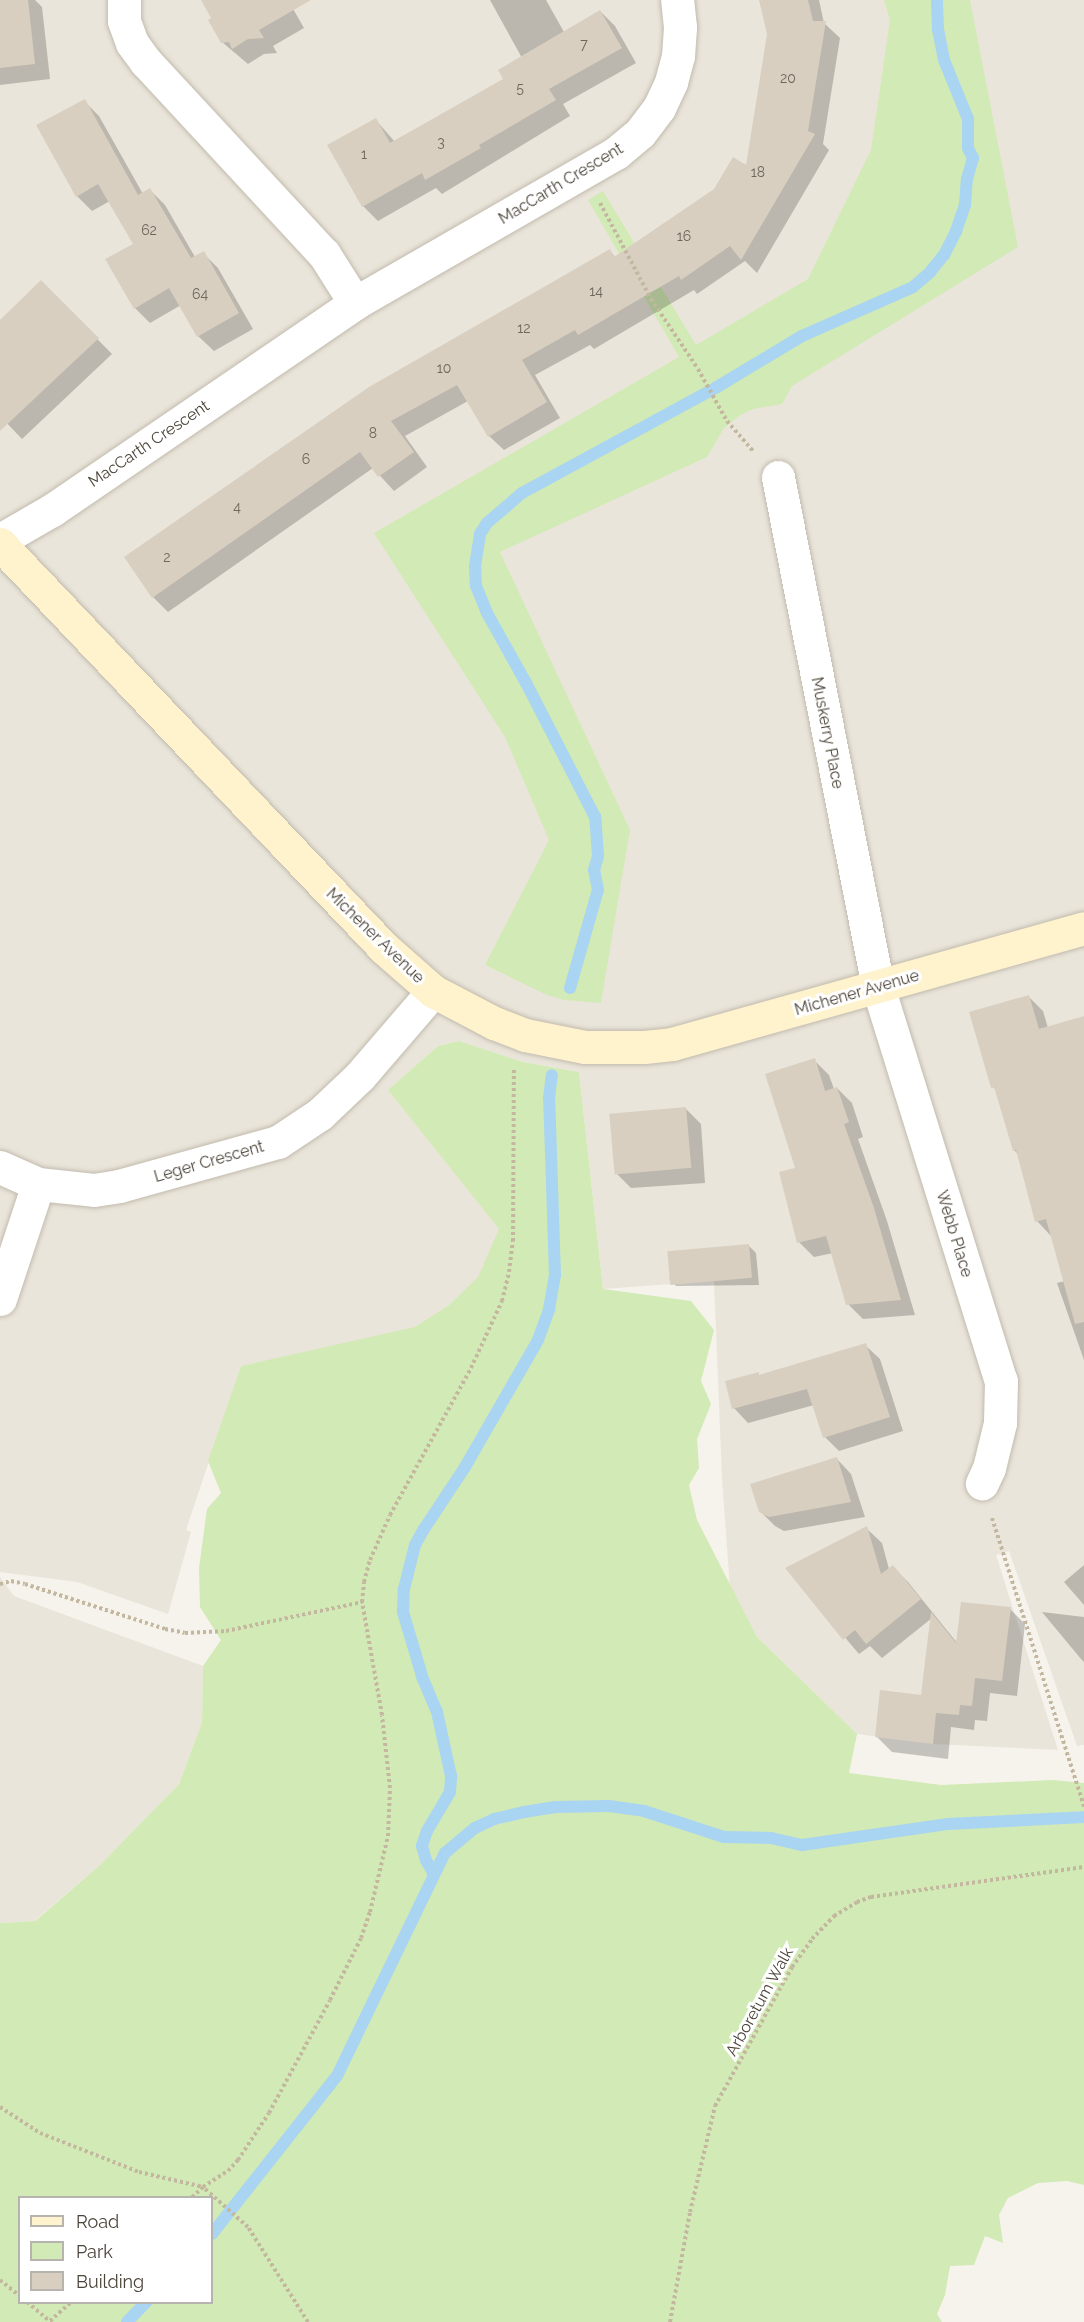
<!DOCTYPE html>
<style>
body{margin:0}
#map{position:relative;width:1084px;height:2322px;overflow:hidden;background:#f6f3ec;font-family:Raleway,sans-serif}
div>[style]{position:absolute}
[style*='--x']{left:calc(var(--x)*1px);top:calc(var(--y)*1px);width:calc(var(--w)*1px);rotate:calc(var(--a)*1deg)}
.residential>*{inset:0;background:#eae5da}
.green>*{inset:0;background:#d2eab5}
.shadow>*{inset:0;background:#0003}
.stream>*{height:12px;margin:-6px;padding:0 6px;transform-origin:6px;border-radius:6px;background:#a9d4f2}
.building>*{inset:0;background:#d8cfc1;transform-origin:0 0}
.path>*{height:4px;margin-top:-2px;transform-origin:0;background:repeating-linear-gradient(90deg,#c4b79f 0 3px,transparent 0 6px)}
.roads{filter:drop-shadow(0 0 2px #c2bbae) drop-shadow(0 0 2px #c2bbae)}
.street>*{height:33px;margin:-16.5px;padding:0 16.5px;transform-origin:16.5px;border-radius:16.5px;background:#fff}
.secondary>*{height:33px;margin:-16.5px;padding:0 16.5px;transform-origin:16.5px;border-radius:16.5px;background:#fff3cd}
span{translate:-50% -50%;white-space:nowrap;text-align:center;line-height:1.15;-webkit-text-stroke:6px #fff;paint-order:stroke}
.number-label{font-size:14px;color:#6e675b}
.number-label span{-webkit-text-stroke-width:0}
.street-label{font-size:16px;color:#4b4439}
.legend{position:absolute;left:18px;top:2196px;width:195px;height:108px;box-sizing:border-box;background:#fff;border:2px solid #b7b4b0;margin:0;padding:8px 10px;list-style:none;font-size:18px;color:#4b4439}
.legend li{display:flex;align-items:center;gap:12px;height:30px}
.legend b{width:30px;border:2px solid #b7b4b0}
</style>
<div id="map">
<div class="residential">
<div style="clip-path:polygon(0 0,1084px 0,1084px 1745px,1077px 1746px,1009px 1551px,996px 1555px,1058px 1750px,933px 1744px,857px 1734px,757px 1637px,730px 1589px,722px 1478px,714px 1281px,603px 1289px,579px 1072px,523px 1062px,459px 1041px,438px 1046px,388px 1090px,500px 1229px,478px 1278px,449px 1305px,415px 1328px,241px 1366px,186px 1530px,191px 1532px,168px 1614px,77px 1582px,0 1572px)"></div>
<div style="clip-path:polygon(0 1577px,14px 1596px,203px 1666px,202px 1722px,179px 1784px,99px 1866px,34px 1921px,0 1923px)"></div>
</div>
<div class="green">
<div style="clip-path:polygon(884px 0,970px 0,1018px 247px,792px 386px,782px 404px,753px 409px,739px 416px,724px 428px,707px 457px,500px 552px,630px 830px,601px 1003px,564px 1000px,547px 995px,485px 965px,549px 840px,505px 737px,374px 533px,679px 357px,588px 200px,603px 191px,696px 345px,808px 279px,871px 150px,890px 20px)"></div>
<div style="clip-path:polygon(evenodd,459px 1041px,523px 1062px,579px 1072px,603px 1289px,691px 1301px,714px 1330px,701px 1381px,711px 1404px,697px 1439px,699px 1468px,689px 1485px,697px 1520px,757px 1637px,857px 1734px,849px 1773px,941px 1785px,1053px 1780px,1084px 1783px,1084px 2185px,1067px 2181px,1038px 2183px,1008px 2198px,999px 2215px,1003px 2243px,985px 2236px,974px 2265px,950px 2266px,945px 2295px,937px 2314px,942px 2322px,0 2322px,0 1923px,35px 1921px,99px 1866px,179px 1784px,202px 1722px,203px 1666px,221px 1640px,200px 1607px,199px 1568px,207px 1509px,221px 1493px,208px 1461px,241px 1366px,415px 1327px,449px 1305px,478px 1277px,499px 1229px,388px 1090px,438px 1046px,459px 1041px,20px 2198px,212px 2198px,212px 2302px,20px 2302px,20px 2198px)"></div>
</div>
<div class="shadow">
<div style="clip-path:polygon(0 0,35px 0,42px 7px,50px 79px,0 85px)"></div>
<div style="clip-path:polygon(210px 0,288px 0,304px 28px,273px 46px,277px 53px,264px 54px,248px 64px,222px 42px)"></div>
<div style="clip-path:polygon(490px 0,546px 0,564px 32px,600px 11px,615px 26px,636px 63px,563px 104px,570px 116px,442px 194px,436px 188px,378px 221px,363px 206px,375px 119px,395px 142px,505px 79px,522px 58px)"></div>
<div style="clip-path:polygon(761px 0,819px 0,824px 23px,840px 38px,823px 144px,829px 150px,757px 273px,745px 261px,697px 294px,694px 290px,594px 349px,590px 345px,535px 375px,560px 418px,504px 450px,489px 436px,468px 401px,405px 436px,427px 467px,394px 491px,373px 468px,168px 612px,153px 597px,126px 558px,610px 251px,616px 258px,747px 168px,769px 34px)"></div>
<div style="clip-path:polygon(84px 101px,99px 116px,143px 194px,150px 190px,165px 205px,195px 257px,203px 253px,218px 268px,253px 329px,214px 351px,198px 336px,181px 305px,150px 323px,135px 308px,107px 260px,135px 245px,110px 201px,92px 211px,77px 196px)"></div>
<div style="clip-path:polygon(41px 282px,112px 354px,22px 439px,0 416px,0 322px)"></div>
<div style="clip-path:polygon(1029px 997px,1043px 1011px,1048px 1028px,1084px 1017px,1084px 1360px,1057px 1283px,1065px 1281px,1052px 1237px,1037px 1221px,1018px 1154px,1014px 1150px,997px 1091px,993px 1087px)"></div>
<div style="clip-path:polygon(814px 1060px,829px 1075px,834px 1089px,837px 1088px,852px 1103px,863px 1137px,858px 1139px,887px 1221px,915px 1315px,863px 1319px,848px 1304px,833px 1253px,814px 1257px,799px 1242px,797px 1169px)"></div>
<div style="clip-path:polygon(686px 1109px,701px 1124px,705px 1183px,631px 1188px,615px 1172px)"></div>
<div style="clip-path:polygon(749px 1246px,756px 1253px,759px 1285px,676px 1286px,669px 1278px)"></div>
<div style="clip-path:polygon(865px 1345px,880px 1359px,903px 1431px,839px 1451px,825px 1437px,814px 1405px,748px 1423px,734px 1408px,758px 1374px,760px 1376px)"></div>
<div style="clip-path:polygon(837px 1459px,851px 1474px,865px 1517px,784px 1531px,775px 1526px,760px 1511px)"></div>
<div style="clip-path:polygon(866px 1528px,882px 1543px,889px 1569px,893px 1567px,908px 1582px,958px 1644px,1010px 1609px,1025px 1624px,1017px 1696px,990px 1693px,987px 1721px,975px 1720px,974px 1730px,951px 1727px,948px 1759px,892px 1752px,876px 1736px,922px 1697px,932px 1618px,882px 1658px,870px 1646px,859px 1654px,787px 1569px)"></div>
<div style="clip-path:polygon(1084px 1565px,1084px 1605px,1064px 1582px)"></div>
<div style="clip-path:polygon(1042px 1612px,1084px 1617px,1084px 1662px,1081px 1659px)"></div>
</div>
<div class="stream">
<div style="--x:570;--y:988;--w:102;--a:-74.1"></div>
<div style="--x:598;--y:890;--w:20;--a:-101"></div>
<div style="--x:594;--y:870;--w:15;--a:-74"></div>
<div style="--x:598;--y:856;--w:39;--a:-94"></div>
<div style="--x:595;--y:817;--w:151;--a:-117.2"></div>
<div style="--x:526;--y:683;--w:80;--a:-119.1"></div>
<div style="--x:487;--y:613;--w:29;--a:-112"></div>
<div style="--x:476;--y:586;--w:20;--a:-93"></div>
<div style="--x:475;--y:566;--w:32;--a:-81"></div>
<div style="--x:480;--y:534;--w:13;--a:-58"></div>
<div style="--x:487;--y:523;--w:46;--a:-40.6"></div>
<div style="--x:522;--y:493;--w:222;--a:-28.5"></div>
<div style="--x:717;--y:387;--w:99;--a:-31"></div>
<div style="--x:802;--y:336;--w:121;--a:-23.8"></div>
<div style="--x:913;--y:287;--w:23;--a:-41"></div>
<div style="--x:930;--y:272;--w:22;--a:-51"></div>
<div style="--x:944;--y:255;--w:27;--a:-63"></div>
<div style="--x:956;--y:231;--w:28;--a:-71"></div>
<div style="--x:965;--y:205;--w:26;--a:-86"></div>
<div style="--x:967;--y:179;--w:22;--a:-74"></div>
<div style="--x:973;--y:158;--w:11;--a:-117"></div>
<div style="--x:968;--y:148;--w:29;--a:-90"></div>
<div style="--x:968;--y:119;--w:64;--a:-112.1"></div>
<div style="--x:944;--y:60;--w:31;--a:-101"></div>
<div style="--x:938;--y:30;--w:30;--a:-92"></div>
<div style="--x:434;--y:1874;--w:16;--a:-120"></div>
<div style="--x:426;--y:1860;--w:15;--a:-106"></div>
<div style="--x:422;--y:1846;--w:16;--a:-72"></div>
<div style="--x:427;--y:1831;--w:45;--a:-59.5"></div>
<div style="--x:450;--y:1792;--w:16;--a:-86"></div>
<div style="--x:451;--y:1776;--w:66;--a:-102.3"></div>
<div style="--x:437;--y:1712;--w:39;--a:-113"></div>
<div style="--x:422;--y:1676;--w:67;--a:-106.5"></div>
<div style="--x:403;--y:1612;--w:23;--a:-88"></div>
<div style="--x:404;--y:1589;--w:45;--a:-76"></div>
<div style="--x:415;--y:1545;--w:18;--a:-61"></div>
<div style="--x:424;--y:1529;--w:74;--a:-56.5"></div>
<div style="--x:465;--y:1467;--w:146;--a:-60.1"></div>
<div style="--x:538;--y:1340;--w:33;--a:-70"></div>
<div style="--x:549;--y:1309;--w:35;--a:-80"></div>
<div style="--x:555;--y:1275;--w:177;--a:-91.9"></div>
<div style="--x:549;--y:1098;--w:23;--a:-83"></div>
<div style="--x:212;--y:2234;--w:201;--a:-51.7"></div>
<div style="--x:337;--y:2076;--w:248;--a:-64.2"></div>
<div style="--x:445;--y:1853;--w:39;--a:-40"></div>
<div style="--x:475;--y:1828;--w:21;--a:-25"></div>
<div style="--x:494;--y:1819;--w:31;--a:-13"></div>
<div style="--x:524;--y:1812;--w:32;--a:-9"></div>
<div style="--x:556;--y:1807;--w:53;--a:-1.1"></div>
<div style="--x:609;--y:1806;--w:35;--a:8"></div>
<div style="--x:644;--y:1811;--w:84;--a:18"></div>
<div style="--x:724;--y:1837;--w:47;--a:1.2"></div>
<div style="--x:771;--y:1838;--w:32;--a:13"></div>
<div style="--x:802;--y:1845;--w:148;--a:-8.2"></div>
<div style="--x:948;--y:1824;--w:136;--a:-2.9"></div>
<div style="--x:127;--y:2322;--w:28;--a:-46"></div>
</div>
<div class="building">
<div style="clip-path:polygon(0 0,28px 0,35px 64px,0 68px)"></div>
<div style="clip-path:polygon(201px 0,311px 0,259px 30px,264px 38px,248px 39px,232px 49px,229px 42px,221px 43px,208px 20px,211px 18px)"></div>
<div style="clip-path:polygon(759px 0,808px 0,813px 21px,826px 21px,808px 131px,815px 134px,741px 260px,730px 246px,681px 280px,679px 276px,578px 335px,575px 330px,522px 360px,547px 402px,488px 437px,457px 385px,391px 421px,414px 452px,378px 477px,360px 452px,152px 598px,124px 557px,369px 387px,610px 249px,614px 257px,714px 189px,733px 157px,746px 165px,767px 34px)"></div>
<div style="clip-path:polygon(600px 10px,622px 48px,549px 89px,556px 100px,479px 145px,481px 148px,425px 180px,422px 173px,362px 207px,327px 145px,376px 118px,390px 143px,503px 79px,498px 70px)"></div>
<div style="clip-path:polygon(85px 99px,138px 195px,150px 188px,191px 258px,204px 251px,239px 313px,197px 337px,169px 288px,134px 309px,105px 259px,133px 244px,98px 184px,76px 197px,36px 125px)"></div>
<div style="clip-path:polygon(41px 280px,99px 338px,0 431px,0 320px)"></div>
<div style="clip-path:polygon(1029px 995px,1039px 1029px,1084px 1016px,1084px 1322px,1075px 1324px,1046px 1219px,1035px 1222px,1016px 1150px,1013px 1151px,994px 1087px,991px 1088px,969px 1012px)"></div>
<div style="clip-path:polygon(815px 1058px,825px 1091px,837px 1087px,849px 1122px,844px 1124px,873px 1205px,901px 1300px,846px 1305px,826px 1236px,797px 1243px,779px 1172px,795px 1168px,765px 1074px)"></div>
<div style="left:686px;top:1107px;width:61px;height:77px;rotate:85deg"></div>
<div style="left:749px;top:1244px;width:34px;height:82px;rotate:85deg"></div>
<div style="clip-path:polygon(866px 1343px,890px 1417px,823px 1438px,807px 1389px,732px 1409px,725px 1381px,759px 1372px,759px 1375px)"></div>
<div style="clip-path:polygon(837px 1457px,851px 1502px,769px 1517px,759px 1512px,750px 1484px)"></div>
<div style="clip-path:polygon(867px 1526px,881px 1574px,893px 1565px,921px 1599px,866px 1644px,855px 1630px,843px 1640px,785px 1568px)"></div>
<div style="clip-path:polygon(961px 1602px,1011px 1607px,1002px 1681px,975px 1678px,972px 1706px,960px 1705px,959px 1715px,936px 1713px,933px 1744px,875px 1737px,880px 1690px,921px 1695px,931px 1612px,956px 1643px)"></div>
</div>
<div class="path">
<div style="--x:600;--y:203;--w:109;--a:62"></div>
<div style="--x:651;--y:299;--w:84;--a:56.1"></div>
<div style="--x:698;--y:369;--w:60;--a:60.9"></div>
<div style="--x:727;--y:421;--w:40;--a:49"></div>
<div style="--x:992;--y:1518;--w:303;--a:72.3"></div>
<div style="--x:0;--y:1584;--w:11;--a:-15"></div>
<div style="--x:11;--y:1581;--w:14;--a:12"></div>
<div style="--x:25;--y:1584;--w:147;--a:17.8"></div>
<div style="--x:165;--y:1629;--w:20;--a:11"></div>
<div style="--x:185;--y:1633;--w:41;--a:-2.8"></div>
<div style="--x:226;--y:1631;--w:139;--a:-12"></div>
<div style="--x:0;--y:2107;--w:48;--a:33"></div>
<div style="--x:40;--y:2133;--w:106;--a:21.5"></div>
<div style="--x:139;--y:2172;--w:66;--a:13.2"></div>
<div style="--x:203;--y:2187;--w:16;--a:137"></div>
<div style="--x:0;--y:2280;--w:26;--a:39"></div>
<div style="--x:27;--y:2302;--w:31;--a:40"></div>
<div style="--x:50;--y:2321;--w:28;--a:-42"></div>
<div style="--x:308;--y:2322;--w:112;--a:-122.3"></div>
<div style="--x:248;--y:2227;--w:60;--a:-138.4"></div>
<div style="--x:203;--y:2187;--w:30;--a:-33"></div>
<div style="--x:228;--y:2171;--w:15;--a:-48"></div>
<div style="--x:238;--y:2160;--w:56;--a:-56.6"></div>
<div style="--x:269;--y:2113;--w:128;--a:-61.6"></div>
<div style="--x:330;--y:2000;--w:69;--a:-63.4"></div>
<div style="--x:361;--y:1938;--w:28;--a:-71"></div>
<div style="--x:370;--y:1912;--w:78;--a:-76.7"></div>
<div style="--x:388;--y:1836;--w:48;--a:-87.6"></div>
<div style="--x:390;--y:1788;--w:73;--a:-96.3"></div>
<div style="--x:382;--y:1715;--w:115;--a:-100"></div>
<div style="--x:362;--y:1602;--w:20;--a:-84"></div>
<div style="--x:364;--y:1582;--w:23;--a:-75"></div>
<div style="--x:370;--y:1560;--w:49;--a:-66"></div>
<div style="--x:390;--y:1515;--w:168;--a:-61.1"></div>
<div style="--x:471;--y:1368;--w:74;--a:-65.2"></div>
<div style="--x:502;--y:1301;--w:30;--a:-76"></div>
<div style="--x:509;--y:1272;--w:31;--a:-83"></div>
<div style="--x:513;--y:1241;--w:171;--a:-89.7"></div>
<div style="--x:670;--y:2322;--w:112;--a:-79.7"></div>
<div style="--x:690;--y:2212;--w:109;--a:-76.7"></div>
<div style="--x:715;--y:2106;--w:159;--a:-61"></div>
<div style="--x:792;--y:1967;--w:34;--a:-54"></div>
<div style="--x:812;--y:1939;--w:32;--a:-46"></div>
<div style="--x:834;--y:1916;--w:27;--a:-31"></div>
<div style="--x:857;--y:1902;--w:15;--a:-20"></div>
<div style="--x:871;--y:1897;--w:215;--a:-8"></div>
</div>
<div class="roads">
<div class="street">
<div style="--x:124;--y:0;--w:21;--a:90"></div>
<div style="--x:124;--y:21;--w:23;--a:70"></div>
<div style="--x:132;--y:43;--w:24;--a:54"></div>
<div style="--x:146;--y:62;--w:262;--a:47.2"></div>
<div style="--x:324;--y:254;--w:58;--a:57.7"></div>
<div style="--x:778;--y:477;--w:520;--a:78.91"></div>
<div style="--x:878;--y:987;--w:413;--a:72.7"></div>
<div style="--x:1001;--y:1381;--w:42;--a:91.4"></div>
<div style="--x:1000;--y:1423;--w:46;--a:103.7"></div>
<div style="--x:989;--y:1468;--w:17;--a:115"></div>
<div style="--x:0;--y:540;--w:60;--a:-30"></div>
<div style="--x:52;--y:510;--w:367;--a:-34.3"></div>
<div style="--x:355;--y:303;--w:301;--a:-29.9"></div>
<div style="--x:616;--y:153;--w:31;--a:-40"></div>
<div style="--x:640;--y:133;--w:31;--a:-53"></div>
<div style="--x:659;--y:108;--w:29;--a:-65"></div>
<div style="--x:671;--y:82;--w:27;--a:-75"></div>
<div style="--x:678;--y:56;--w:29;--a:-86"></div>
<div style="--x:680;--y:27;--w:27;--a:-96"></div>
<div style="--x:0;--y:1167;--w:42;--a:24.1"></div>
<div style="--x:38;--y:1184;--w:56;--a:6.1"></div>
<div style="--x:94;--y:1190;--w:25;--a:-9"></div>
<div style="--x:119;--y:1186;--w:165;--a:-15.5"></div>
<div style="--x:278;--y:1142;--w:50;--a:-33.7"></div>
<div style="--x:320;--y:1114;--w:55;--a:-43.5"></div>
<div style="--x:360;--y:1076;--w:112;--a:-49.3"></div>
<div style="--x:0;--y:1299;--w:121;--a:-71.7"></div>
</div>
<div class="secondary">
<div style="--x:0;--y:544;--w:557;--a:46.45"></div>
<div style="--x:384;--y:948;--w:65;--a:41.3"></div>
<div style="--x:433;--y:991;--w:69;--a:27.7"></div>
<div style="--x:494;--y:1023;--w:33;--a:21"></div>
<div style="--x:525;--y:1035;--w:61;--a:11.3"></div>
<div style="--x:585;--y:1047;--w:59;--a:0"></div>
<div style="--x:644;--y:1047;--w:28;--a:-6"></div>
<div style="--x:672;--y:1044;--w:428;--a:-15.7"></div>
</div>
</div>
<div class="number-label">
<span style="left:584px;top:44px">7</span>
<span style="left:788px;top:78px">20</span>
<span style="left:520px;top:88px">5</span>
<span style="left:441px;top:142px">3</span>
<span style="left:364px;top:154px">1</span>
<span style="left:758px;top:172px">18</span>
<span style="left:149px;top:230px">62</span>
<span style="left:684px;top:236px">16</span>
<span style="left:596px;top:291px">14</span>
<span style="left:200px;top:294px">64</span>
<span style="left:524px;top:328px">12</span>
<span style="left:444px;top:368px">10</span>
<span style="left:373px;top:433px">8</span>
<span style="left:306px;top:459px">6</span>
<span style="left:237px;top:507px">4</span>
<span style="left:167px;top:557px">2</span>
</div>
<div class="street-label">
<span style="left:561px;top:184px;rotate:-31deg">MacCarth Crescent</span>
<span style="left:149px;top:444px;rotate:-34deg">MacCarth Crescent</span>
<span style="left:827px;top:733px;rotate:79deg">Muskerry Place</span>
<span style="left:375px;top:936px;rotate:44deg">Michener Avenue</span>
<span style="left:857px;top:993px;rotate:-16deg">Michener Avenue</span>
<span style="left:209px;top:1162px;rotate:-16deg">Leger Crescent</span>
<span style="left:954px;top:1234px;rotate:73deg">Webb Place</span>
<span style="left:760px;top:2002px;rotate:-61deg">Arboretum Walk</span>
</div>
<ul class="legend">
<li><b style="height:8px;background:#fff3cd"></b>Road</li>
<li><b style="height:16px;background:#d2eab5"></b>Park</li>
<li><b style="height:16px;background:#d8cfc1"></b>Building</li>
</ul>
</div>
